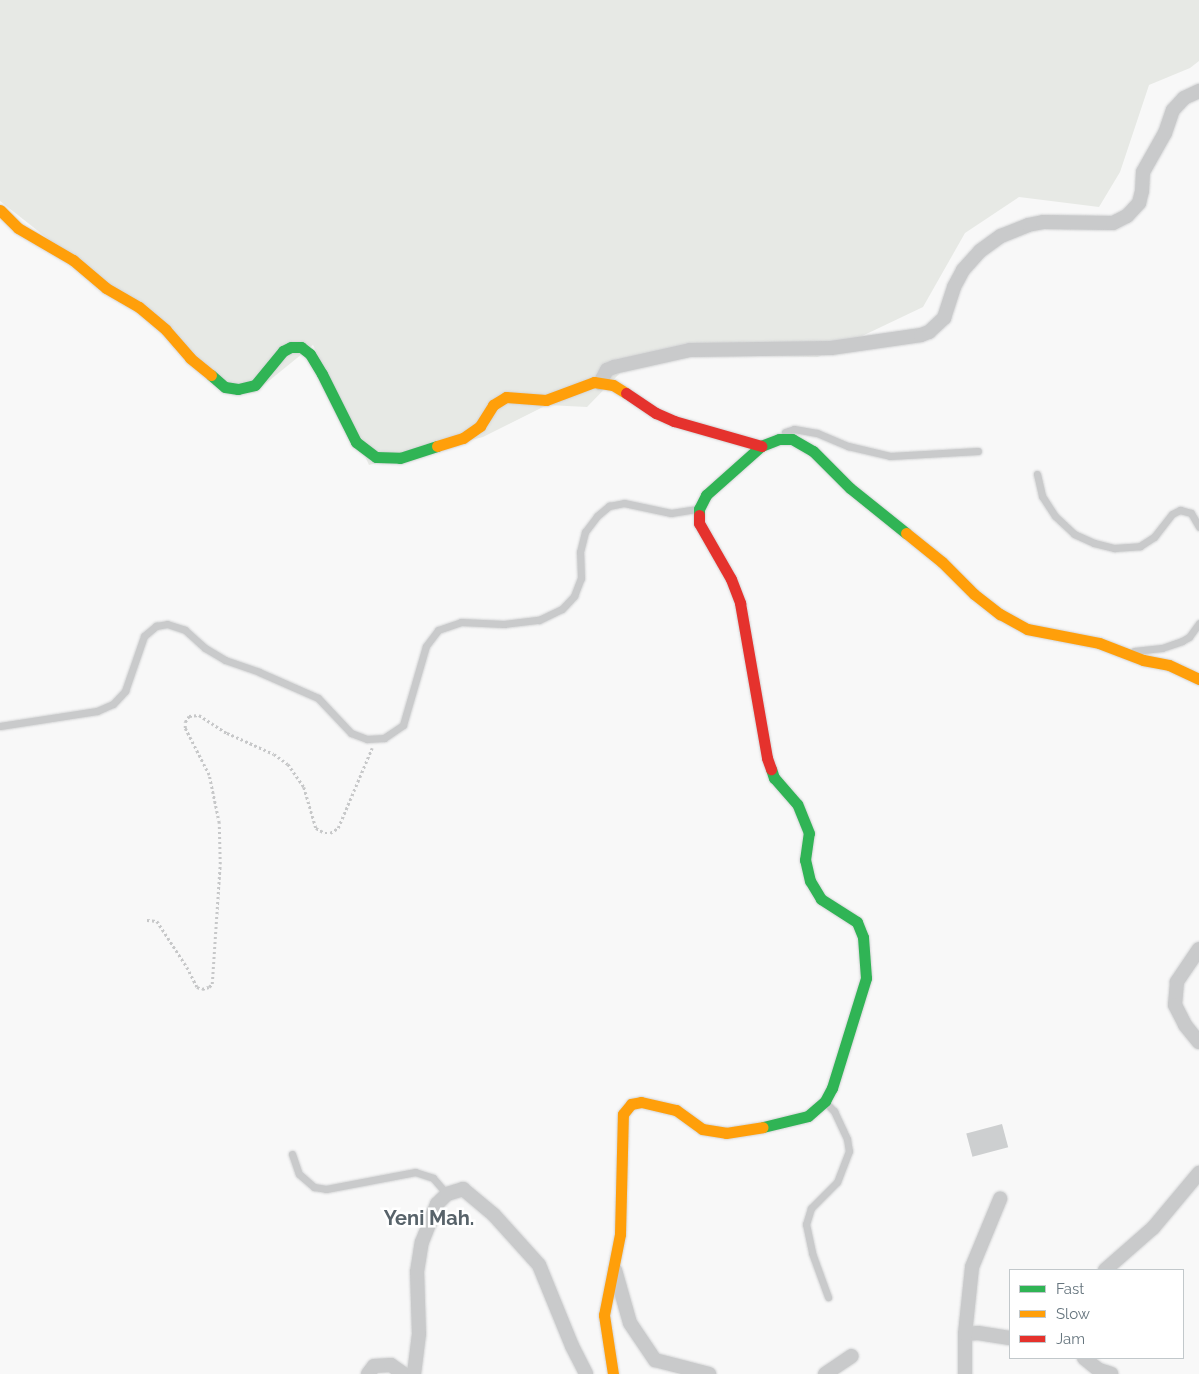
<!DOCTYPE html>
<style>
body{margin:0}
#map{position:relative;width:1199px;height:1374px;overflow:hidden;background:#f8f8f8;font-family:Raleway,sans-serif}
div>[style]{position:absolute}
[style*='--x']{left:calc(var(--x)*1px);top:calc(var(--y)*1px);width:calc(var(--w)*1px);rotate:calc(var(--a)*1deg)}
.green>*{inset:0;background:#e7e9e5}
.building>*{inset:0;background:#cdcfd0;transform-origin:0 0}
.path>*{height:2.5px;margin-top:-1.25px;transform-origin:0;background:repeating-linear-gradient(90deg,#c7c8c9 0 2.5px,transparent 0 5px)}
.roads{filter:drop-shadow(0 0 1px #d3d4d5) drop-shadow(0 0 1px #d3d4d5)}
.lane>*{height:7px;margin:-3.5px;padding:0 3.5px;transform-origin:3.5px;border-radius:3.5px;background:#c9cacb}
.street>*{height:14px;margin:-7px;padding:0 7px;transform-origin:7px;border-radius:7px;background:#c9cacb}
.fast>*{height:11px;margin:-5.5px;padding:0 5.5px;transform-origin:5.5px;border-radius:5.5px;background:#30b455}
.slow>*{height:11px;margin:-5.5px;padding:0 5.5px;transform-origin:5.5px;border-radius:5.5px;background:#ff9f0a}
.jam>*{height:11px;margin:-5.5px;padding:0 5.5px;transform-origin:5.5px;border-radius:5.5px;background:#e5322d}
span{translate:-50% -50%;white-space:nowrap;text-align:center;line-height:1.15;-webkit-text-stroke:5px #fff;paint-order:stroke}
.district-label{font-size:20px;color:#58636a;font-weight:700}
.legend{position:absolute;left:1009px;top:1269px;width:175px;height:90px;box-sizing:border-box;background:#fff;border:1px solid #c2c8cb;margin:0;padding:6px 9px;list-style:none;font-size:15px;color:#66757e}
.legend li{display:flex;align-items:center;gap:10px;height:25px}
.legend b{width:25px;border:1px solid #c2c8cb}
</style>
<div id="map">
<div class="green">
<div style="clip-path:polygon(0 0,1199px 0,1199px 61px,1190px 68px,1149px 85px,1120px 172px,1099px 207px,1019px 197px,965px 233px,923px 307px,818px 357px,701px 354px,621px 372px,587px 407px,547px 405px,483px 437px,369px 465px,313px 345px,254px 393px,223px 393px,132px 305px,0 201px)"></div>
</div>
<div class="building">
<div style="left:1002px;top:1124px;width:24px;height:37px;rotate:75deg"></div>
</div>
<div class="path">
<div style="--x:147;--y:920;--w:10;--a:6"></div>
<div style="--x:157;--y:921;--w:55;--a:56.9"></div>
<div style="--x:187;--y:967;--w:22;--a:63"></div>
<div style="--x:197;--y:987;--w:5;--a:22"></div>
<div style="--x:202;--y:989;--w:7;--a:-16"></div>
<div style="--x:209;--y:987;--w:4;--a:-45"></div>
<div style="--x:212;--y:984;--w:120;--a:-86.2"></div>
<div style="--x:220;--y:864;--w:41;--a:-91.4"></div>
<div style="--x:219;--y:823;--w:49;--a:-101.8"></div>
<div style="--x:209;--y:775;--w:53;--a:-117.1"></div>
<div style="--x:185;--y:728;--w:6;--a:-90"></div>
<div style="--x:185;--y:722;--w:7;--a:-56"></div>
<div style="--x:189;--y:716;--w:10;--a:-6"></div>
<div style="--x:199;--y:715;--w:33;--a:33"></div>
<div style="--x:227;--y:733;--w:51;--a:24.1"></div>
<div style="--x:274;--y:754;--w:17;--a:36"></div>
<div style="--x:288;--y:764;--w:28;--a:55"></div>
<div style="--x:304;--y:787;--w:43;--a:73.7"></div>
<div style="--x:316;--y:828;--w:10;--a:29"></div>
<div style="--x:325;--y:833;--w:5;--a:0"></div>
<div style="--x:330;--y:833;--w:9;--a:-32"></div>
<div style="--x:338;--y:828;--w:87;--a:-67"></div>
</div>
<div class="roads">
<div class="lane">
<div style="--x:785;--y:432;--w:9;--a:-18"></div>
<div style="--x:794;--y:429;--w:23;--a:10"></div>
<div style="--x:817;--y:433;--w:34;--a:23"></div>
<div style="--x:848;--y:446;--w:43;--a:13.4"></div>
<div style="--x:890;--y:456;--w:88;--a:-3.3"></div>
<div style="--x:1037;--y:474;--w:23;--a:77"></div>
<div style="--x:1042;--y:496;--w:24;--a:57"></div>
<div style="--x:1055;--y:516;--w:26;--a:43"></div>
<div style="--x:1074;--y:534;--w:22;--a:24"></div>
<div style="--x:1094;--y:543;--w:21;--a:14"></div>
<div style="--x:1114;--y:548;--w:26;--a:-4"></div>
<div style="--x:1140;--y:546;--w:17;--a:-33"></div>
<div style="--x:1154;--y:537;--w:29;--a:-52"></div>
<div style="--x:1172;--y:514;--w:9;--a:-27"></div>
<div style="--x:1180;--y:510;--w:11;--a:15"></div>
<div style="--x:1191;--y:513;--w:16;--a:60"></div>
<div style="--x:1134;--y:651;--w:28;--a:-6"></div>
<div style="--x:1162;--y:648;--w:21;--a:-19"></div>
<div style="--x:1182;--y:641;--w:8;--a:-30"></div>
<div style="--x:1189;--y:637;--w:17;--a:-54"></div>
<div style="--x:0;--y:726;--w:98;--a:-8.8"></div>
<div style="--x:97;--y:711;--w:17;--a:-24"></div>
<div style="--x:113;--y:704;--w:18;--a:-47"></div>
<div style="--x:125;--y:691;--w:58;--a:-70.9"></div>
<div style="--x:144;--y:636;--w:16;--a:-40"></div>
<div style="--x:156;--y:626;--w:11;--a:-10"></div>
<div style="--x:167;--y:624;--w:19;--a:18"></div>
<div style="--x:185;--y:630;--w:27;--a:42"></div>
<div style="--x:205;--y:648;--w:23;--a:31"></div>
<div style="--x:225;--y:660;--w:36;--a:19"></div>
<div style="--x:259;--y:672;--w:64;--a:23.8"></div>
<div style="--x:318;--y:698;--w:48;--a:46.7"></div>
<div style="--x:351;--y:733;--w:17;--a:21"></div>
<div style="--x:367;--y:739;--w:17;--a:-3"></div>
<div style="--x:384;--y:738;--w:23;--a:-34"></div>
<div style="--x:403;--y:725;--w:82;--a:-73.8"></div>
<div style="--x:426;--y:646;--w:20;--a:-53"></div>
<div style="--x:438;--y:630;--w:24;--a:-19"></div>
<div style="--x:461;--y:622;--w:43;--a:2.7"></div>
<div style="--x:504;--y:624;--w:35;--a:-7"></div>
<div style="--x:539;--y:620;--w:25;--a:-26"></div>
<div style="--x:562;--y:609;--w:18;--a:-47"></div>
<div style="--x:574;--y:596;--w:19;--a:-69"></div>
<div style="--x:581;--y:578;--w:26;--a:-92"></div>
<div style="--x:580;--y:552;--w:21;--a:-76"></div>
<div style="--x:585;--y:532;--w:20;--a:-53"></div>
<div style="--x:597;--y:516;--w:16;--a:-40"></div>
<div style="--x:609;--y:506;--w:15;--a:-11"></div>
<div style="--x:624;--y:503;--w:48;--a:12"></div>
<div style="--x:671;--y:513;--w:25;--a:-9"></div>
<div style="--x:825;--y:1102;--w:13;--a:45"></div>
<div style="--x:834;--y:1111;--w:31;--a:65"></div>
<div style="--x:847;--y:1139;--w:12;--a:81"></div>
<div style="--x:849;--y:1151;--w:33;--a:111"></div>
<div style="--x:837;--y:1182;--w:37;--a:135"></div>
<div style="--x:811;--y:1208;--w:17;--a:107"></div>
<div style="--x:806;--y:1224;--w:30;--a:78"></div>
<div style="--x:812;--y:1253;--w:47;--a:70"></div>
<div style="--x:292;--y:1154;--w:21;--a:71"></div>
<div style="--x:299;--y:1174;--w:20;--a:41"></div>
<div style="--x:314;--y:1187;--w:12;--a:9"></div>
<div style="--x:326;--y:1189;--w:91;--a:-10.8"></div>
<div style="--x:415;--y:1172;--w:19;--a:18"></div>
<div style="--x:433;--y:1178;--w:21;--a:49"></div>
</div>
<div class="street">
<div style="--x:600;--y:383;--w:15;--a:-62"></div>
<div style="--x:607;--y:370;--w:8;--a:-23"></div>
<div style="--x:614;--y:367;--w:78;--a:-12.6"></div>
<div style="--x:690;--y:350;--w:141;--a:-0.8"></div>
<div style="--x:831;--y:348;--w:91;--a:-8.2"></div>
<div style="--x:921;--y:335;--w:9;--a:-21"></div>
<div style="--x:929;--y:332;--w:21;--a:-43"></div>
<div style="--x:944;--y:318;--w:33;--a:-72"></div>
<div style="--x:954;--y:287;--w:19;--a:-62"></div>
<div style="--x:963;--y:270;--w:25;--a:-48"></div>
<div style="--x:980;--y:251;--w:26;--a:-36"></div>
<div style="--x:1001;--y:236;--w:29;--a:-22"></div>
<div style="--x:1028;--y:225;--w:15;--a:-11"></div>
<div style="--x:1043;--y:222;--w:70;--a:0.8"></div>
<div style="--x:1113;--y:223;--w:16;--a:-27"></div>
<div style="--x:1127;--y:216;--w:18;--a:-47"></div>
<div style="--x:1139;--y:203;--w:12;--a:-76"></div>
<div style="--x:1142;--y:191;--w:19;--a:-87"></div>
<div style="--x:1143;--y:172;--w:45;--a:-60.6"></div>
<div style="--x:1165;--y:133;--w:24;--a:-71"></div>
<div style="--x:1173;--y:110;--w:16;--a:-47"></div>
<div style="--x:1184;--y:98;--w:17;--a:-25"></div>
<div style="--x:1199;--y:949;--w:40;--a:124"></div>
<div style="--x:1177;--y:982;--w:23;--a:95"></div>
<div style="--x:1175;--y:1005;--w:22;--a:63"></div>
<div style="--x:1185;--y:1025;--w:22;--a:51"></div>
<div style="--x:615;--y:1270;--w:55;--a:74.2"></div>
<div style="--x:630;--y:1323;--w:45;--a:56"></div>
<div style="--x:655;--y:1360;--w:56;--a:14.5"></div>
<div style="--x:1105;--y:1270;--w:64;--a:-41.2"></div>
<div style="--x:1153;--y:1228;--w:72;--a:-50.1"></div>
<div style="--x:965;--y:1334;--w:13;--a:-4"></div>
<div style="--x:978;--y:1333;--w:32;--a:9"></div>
<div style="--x:1084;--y:1358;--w:19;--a:39"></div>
<div style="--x:1099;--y:1370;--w:13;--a:18"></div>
<div style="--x:368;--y:1374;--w:10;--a:-53"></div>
<div style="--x:374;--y:1366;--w:17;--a:-3"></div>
<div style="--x:391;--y:1365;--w:16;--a:35"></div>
<div style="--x:414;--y:1374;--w:40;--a:-82.9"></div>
<div style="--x:419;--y:1334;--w:62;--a:-91.8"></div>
<div style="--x:417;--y:1272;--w:30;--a:-81"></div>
<div style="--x:422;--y:1242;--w:41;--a:-68.5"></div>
<div style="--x:437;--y:1204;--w:14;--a:-45"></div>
<div style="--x:447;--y:1194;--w:17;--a:-17"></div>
<div style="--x:463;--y:1189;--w:40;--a:40"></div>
<div style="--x:494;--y:1215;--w:67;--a:48"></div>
<div style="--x:539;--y:1265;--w:87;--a:67.8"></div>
<div style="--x:572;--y:1346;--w:31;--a:63"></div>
<div style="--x:825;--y:1374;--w:32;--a:-34"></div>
<div style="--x:965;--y:1374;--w:40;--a:-90"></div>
<div style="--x:965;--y:1334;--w:67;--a:-84"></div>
<div style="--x:972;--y:1267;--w:74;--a:-67.6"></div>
</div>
<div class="fast">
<div style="--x:211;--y:375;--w:18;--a:41"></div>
<div style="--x:225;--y:387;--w:13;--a:9"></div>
<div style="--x:238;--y:389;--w:17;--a:-13"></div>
<div style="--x:255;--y:385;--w:44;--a:-50.5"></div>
<div style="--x:283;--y:351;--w:9;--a:-27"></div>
<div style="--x:291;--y:347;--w:10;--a:0"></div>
<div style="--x:301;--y:347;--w:11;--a:38"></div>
<div style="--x:310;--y:354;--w:23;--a:59"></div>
<div style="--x:322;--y:374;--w:76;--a:63.4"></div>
<div style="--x:356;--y:442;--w:25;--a:37"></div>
<div style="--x:376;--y:457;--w:24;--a:2"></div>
<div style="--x:400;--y:458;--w:39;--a:-18"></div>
<div style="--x:699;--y:515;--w:6;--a:-90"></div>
<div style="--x:699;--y:509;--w:16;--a:-63"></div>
<div style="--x:706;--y:495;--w:74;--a:-41.7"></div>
<div style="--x:761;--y:446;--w:19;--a:-21"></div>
<div style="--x:779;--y:439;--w:13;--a:0"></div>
<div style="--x:792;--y:439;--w:24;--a:30"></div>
<div style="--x:813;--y:451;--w:52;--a:45"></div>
<div style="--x:850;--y:488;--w:72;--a:38.8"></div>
<div style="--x:763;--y:1127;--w:46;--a:-13.7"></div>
<div style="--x:808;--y:1116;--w:23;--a:-41"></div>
<div style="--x:825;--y:1101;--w:15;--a:-62"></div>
<div style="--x:832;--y:1088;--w:115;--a:-72.8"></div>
<div style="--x:866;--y:978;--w:41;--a:-94.2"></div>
<div style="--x:863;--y:937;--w:16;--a:-112"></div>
<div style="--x:857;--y:922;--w:43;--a:-147.4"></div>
<div style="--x:821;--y:899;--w:21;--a:-121"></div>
<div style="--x:810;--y:881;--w:22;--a:-103"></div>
<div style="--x:805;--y:860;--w:27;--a:-82"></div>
<div style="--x:809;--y:833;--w:31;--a:-112"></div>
<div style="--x:797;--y:804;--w:35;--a:-131"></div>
<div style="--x:774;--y:778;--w:9;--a:-108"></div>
</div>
<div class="slow">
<div style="--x:0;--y:210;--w:25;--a:45"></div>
<div style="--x:18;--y:228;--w:64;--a:30.2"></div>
<div style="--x:73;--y:260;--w:43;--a:40.3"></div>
<div style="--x:106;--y:288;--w:38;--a:30"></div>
<div style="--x:139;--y:307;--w:35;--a:40"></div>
<div style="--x:166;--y:330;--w:37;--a:49"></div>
<div style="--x:190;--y:358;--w:27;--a:39"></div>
<div style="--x:437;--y:446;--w:27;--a:-17"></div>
<div style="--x:463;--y:438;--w:21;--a:-35"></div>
<div style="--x:480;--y:426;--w:25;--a:-58"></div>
<div style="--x:493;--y:405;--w:15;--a:-32"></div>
<div style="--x:506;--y:397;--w:40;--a:4.3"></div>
<div style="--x:546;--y:400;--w:51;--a:-20.6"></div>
<div style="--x:594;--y:382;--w:19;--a:9"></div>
<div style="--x:613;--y:385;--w:15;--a:32"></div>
<div style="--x:906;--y:533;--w:46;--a:38.9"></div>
<div style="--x:942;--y:562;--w:45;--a:45"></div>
<div style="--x:974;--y:594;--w:33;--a:38"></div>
<div style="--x:1000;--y:614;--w:31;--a:29"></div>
<div style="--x:1027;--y:629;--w:73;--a:11"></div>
<div style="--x:1099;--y:643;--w:47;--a:21.1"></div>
<div style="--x:1143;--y:660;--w:26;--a:11"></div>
<div style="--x:1169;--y:665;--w:33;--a:25"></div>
<div style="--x:613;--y:1374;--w:60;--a:-98.7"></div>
<div style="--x:604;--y:1315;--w:83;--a:-78.8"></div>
<div style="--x:620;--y:1234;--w:120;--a:-88.6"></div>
<div style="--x:623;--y:1114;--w:13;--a:-51"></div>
<div style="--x:631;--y:1104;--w:10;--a:-11"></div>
<div style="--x:641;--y:1102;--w:36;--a:13"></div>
<div style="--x:676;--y:1110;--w:32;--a:36"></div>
<div style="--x:702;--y:1129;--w:24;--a:9"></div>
<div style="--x:726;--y:1133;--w:37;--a:-9"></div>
</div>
<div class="jam">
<div style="--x:626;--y:393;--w:36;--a:34"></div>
<div style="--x:656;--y:413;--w:20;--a:24"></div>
<div style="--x:674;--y:421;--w:91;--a:16"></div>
<div style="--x:699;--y:515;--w:8;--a:90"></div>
<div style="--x:699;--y:523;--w:64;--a:60.3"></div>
<div style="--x:731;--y:579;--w:26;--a:69"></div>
<div style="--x:740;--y:603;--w:157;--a:80.1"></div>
<div style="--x:767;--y:758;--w:12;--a:70"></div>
</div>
</div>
<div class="district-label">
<span style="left:429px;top:1218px">Yeni Mah.</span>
</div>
<ul class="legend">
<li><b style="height:6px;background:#30b455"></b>Fast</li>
<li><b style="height:6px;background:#ff9f0a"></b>Slow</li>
<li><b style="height:6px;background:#e5322d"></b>Jam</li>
</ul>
</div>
